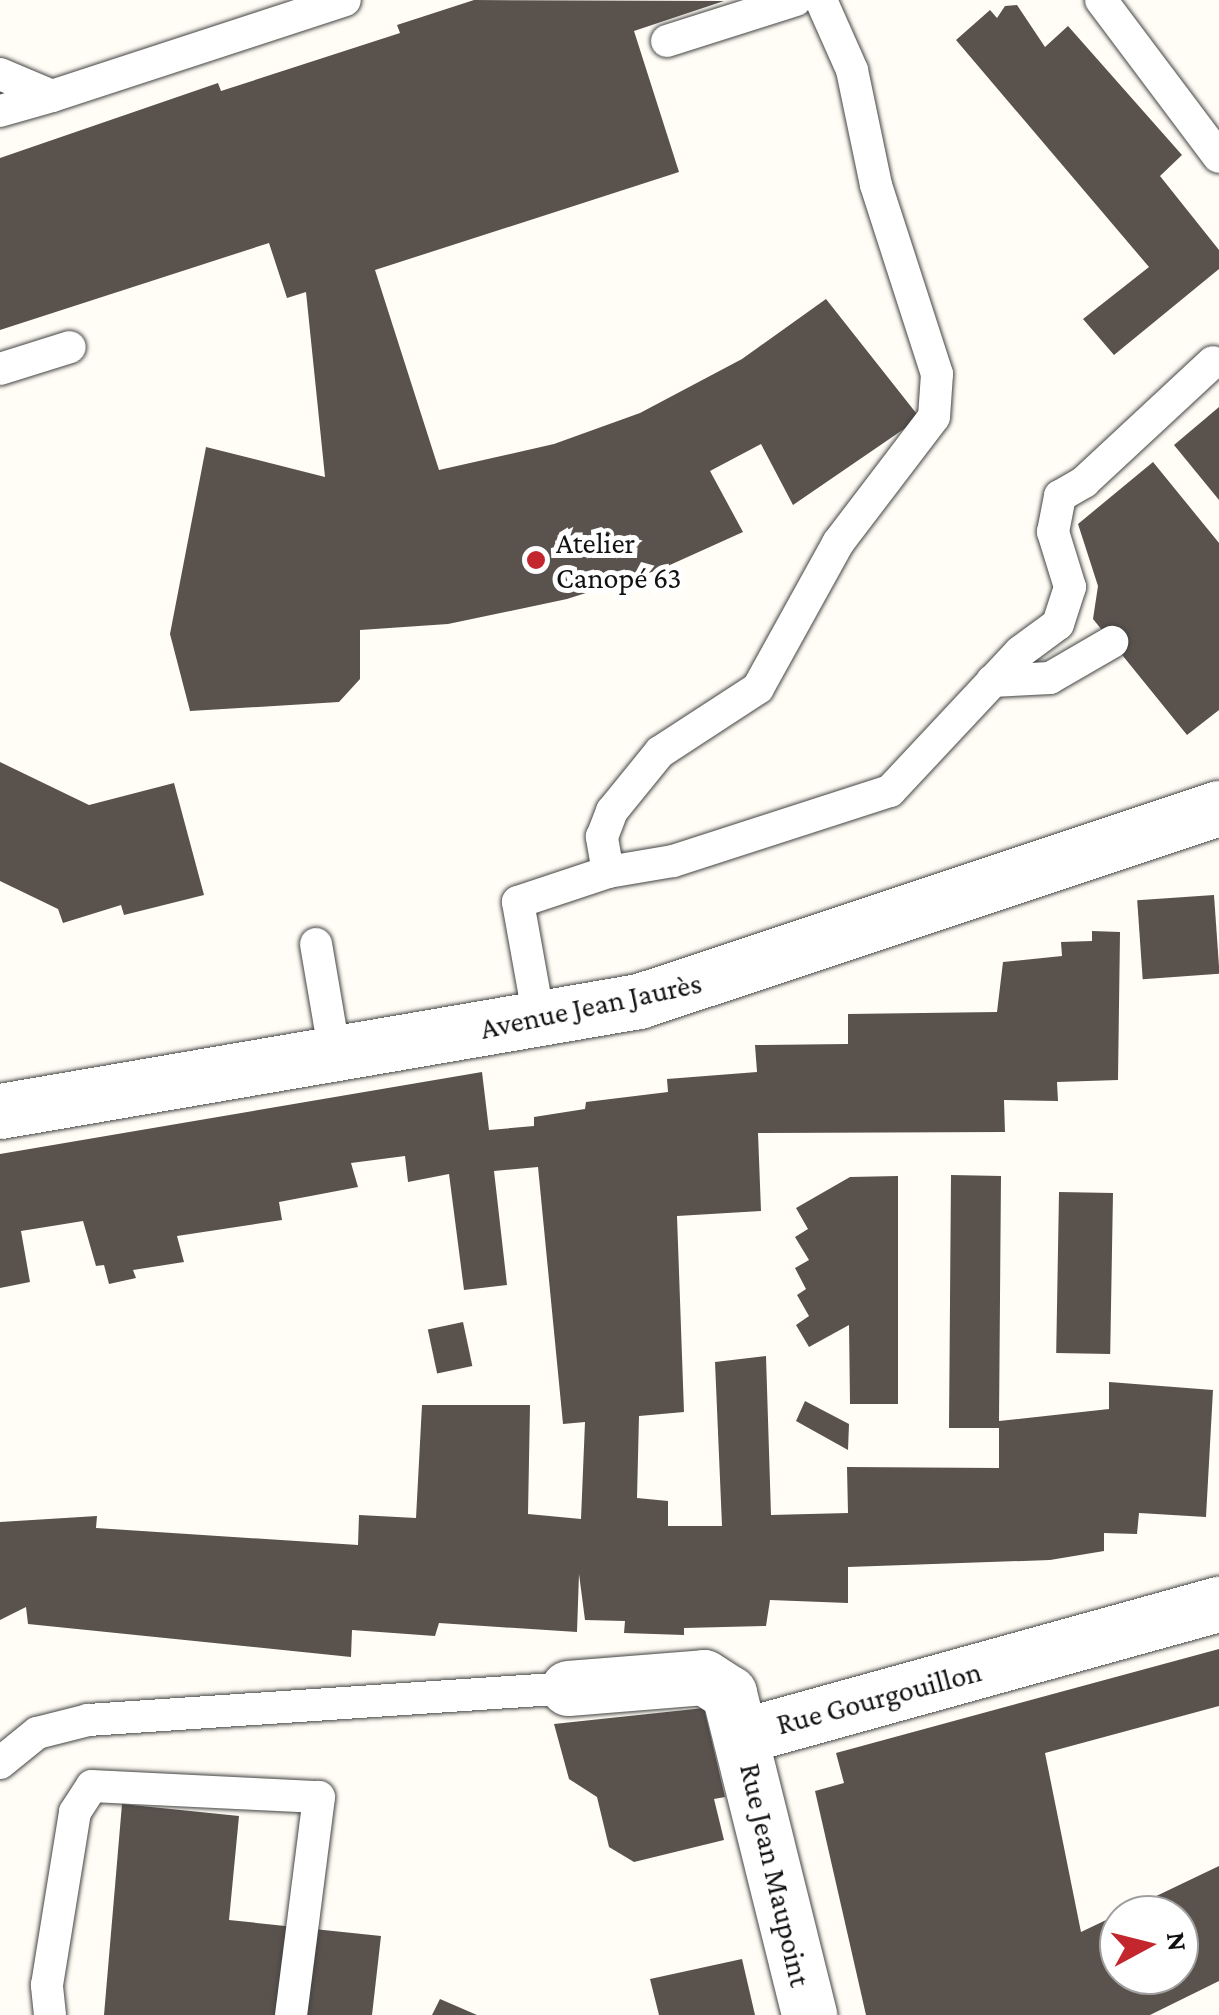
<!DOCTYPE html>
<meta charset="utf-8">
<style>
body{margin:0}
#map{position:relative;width:1219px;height:2015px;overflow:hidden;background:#fffdf5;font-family:"Crimson Pro",serif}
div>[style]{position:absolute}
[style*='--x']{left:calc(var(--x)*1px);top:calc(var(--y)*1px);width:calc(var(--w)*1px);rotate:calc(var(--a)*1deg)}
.building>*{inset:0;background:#5a524d;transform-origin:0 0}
.roads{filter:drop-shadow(0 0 2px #444) drop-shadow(0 0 2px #444)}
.lane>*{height:32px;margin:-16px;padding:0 16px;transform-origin:16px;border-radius:16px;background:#fff}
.street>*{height:55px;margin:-27.5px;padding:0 27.5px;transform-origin:27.5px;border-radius:27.5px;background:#fff}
.dots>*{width:28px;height:28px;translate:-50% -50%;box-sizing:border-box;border:5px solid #fff;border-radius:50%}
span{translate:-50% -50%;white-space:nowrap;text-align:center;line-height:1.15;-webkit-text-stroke:10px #fff;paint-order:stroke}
.poi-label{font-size:30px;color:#111}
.left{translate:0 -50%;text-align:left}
.street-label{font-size:30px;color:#111}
.north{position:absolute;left:1099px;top:1895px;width:100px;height:100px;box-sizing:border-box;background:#fff;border:2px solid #a0a0a0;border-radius:50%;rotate:83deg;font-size:28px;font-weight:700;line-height:40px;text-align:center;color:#111}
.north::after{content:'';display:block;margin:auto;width:35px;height:45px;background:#c4262e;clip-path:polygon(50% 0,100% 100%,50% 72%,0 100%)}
</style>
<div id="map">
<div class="building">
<div style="clip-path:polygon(474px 0,724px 1px,634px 31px,679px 172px,375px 270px,439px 470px,554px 444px,640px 413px,742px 359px,826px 299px,920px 418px,793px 505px,761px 444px,710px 471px,743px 532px,661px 569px,567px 599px,448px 624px,360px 630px,360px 679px,339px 702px,190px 711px,170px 634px,206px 447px,325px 477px,306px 292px,287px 298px,269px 243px,0 330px,0 158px,218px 83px,221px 91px,400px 33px,397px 25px)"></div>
<div style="clip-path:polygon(1017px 5px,1045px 47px,1068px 26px,1182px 155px,1160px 176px,1219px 250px,1219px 269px,1114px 355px,1083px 319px,1149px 267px,956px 40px,990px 10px,997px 18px,1005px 6px)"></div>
<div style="clip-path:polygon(1219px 407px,1219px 500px,1174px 445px)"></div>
<div style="clip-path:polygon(1153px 462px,1219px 543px,1219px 710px,1187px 735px,1093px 619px,1098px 586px,1078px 524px)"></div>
<div style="clip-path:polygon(0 762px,89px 805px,174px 783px,204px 895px,124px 915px,121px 905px,63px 923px,58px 909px,0 881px)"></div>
<div style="left:1214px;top:895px;width:79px;height:77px;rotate:86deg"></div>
<div style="clip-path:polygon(1092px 931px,1120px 932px,1118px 1080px,1057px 1082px,1058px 1101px,1004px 1100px,1005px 1132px,758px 1133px,761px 1211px,677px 1216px,684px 1412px,639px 1416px,637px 1498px,668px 1501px,668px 1526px,722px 1526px,715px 1362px,766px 1356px,771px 1515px,848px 1513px,847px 1467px,999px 1468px,999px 1428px,949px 1428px,951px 1175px,1001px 1176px,999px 1421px,1109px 1409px,1109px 1382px,1213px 1390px,1206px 1517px,1139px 1513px,1137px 1534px,1104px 1533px,1104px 1551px,1050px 1560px,848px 1567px,848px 1603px,770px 1600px,766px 1626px,684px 1628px,684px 1635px,624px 1633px,625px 1621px,585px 1620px,579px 1574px,577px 1632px,439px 1623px,435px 1636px,352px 1630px,351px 1657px,28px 1624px,26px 1607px,0 1620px,0 1522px,97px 1516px,96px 1528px,358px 1545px,359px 1515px,416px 1518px,422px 1405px,530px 1405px,528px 1514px,581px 1519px,585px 1422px,563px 1424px,538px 1167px,494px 1171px,507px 1285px,464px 1290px,449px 1174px,408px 1182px,405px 1156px,351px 1163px,358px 1187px,279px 1202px,282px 1220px,177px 1236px,184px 1262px,133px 1270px,136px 1278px,109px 1284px,104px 1265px,96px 1266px,83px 1221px,21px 1231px,30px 1282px,0 1288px,0 1154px,482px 1072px,489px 1130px,534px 1126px,534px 1117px,585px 1109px,586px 1102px,668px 1092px,667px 1079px,757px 1072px,755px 1045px,848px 1044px,848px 1014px,997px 1012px,1003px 962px,1062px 956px,1061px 942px,1092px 941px)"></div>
<div style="clip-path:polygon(898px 1176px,898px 1404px,850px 1404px,849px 1325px,809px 1347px,796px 1325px,809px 1316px,797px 1295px,806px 1289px,795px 1268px,809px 1260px,795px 1237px,808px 1229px,796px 1208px,850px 1177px)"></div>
<div style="left:1059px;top:1192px;width:54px;height:161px;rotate:1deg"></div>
<div style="left:463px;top:1322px;width:45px;height:36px;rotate:78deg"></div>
<div style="clip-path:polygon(805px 1401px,849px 1424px,848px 1450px,796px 1421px)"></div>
<div style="clip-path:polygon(evenodd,1219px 1649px,1219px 1706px,1045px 1753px,1081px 1932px,1219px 1866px,1219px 1981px,1150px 2015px,866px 2015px,815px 1791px,844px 1783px,836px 1753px,1219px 1649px,1119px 1915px,1179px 1915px,1179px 1975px,1119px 1975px,1119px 1915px)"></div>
<div style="clip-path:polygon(704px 1708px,725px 1797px,714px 1799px,724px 1840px,634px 1862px,609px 1847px,597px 1797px,569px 1779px,554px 1724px)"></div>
<div style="clip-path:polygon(122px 1804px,239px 1816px,229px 1920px,381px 1936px,372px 2015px,104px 2015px)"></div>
<div style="clip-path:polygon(742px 1959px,755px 2015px,659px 2015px,650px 1979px)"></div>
<div style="clip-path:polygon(440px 1999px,477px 2015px,432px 2015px)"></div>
</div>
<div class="roads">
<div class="lane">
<div style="--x:1101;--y:0;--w:196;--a:53.1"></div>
<div style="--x:667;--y:41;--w:135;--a:-17.6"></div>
<div style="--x:0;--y:74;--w:56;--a:22.9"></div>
<div style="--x:52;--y:96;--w:308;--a:-18.1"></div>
<div style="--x:0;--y:111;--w:54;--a:-16.1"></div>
<div style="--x:0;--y:369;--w:73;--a:-17.4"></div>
<div style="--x:992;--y:681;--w:58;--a:-3"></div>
<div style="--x:1050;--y:678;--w:72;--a:-30.1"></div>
<div style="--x:608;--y:872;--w:36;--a:-100"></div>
<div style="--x:602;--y:837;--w:28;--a:-69"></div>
<div style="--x:612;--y:811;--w:76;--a:-50.9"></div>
<div style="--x:660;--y:752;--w:117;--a:-33.1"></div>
<div style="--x:758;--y:688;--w:166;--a:-61.1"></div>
<div style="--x:838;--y:543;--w:158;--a:-52.7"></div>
<div style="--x:934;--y:417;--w:43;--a:-86"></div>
<div style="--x:937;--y:374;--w:199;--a:-107.9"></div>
<div style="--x:876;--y:185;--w:117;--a:-101.8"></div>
<div style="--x:852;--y:70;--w:77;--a:-113.9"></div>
<div style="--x:316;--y:944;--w:113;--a:80.3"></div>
<div style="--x:539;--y:1019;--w:119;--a:-100.2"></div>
<div style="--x:518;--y:902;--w:95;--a:-18.4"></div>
<div style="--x:608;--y:872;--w:66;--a:-9.6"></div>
<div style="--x:673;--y:861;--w:228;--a:-17.9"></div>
<div style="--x:890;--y:791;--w:190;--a:-46.9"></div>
<div style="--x:1020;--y:652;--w:47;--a:-36.4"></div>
<div style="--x:1058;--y:624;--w:39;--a:-72"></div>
<div style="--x:1070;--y:587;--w:58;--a:-107.2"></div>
<div style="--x:1053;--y:532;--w:37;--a:-79"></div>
<div style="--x:1060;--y:496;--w:28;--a:-30"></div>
<div style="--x:1084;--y:482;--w:176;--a:-42.9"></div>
<div style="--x:0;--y:1763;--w:48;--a:-39"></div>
<div style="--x:37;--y:1733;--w:53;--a:-14.3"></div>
<div style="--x:88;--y:1720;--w:481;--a:-3.8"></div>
<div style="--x:50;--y:2015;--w:30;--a:-96"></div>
<div style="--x:47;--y:1985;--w:175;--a:-80.8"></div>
<div style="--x:75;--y:1812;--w:31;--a:-57"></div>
<div style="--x:92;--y:1786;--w:227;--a:2.8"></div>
<div style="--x:319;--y:1797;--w:220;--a:97.3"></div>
</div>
<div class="street">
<div style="--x:0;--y:1111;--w:648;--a:-9.77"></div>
<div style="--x:639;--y:1001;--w:611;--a:-18.41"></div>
<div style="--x:568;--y:1688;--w:136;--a:-4.6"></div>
<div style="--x:704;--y:1677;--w:30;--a:33"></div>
<div style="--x:729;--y:1693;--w:332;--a:76"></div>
<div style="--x:742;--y:1736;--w:495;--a:-15.5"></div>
</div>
</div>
<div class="dots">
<div style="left:536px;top:560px;background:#c4262e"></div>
</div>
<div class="poi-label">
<span class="left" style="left:556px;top:560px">Atelier<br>Canopé 63</span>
</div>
<div class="street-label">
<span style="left:591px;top:1006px;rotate:-12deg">Avenue Jean Jaurès</span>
<span style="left:879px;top:1698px;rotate:-15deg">Rue Gourgouillon</span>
<span style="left:775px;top:1875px;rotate:77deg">Rue Jean Maupoint</span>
</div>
<div class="north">N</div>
</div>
